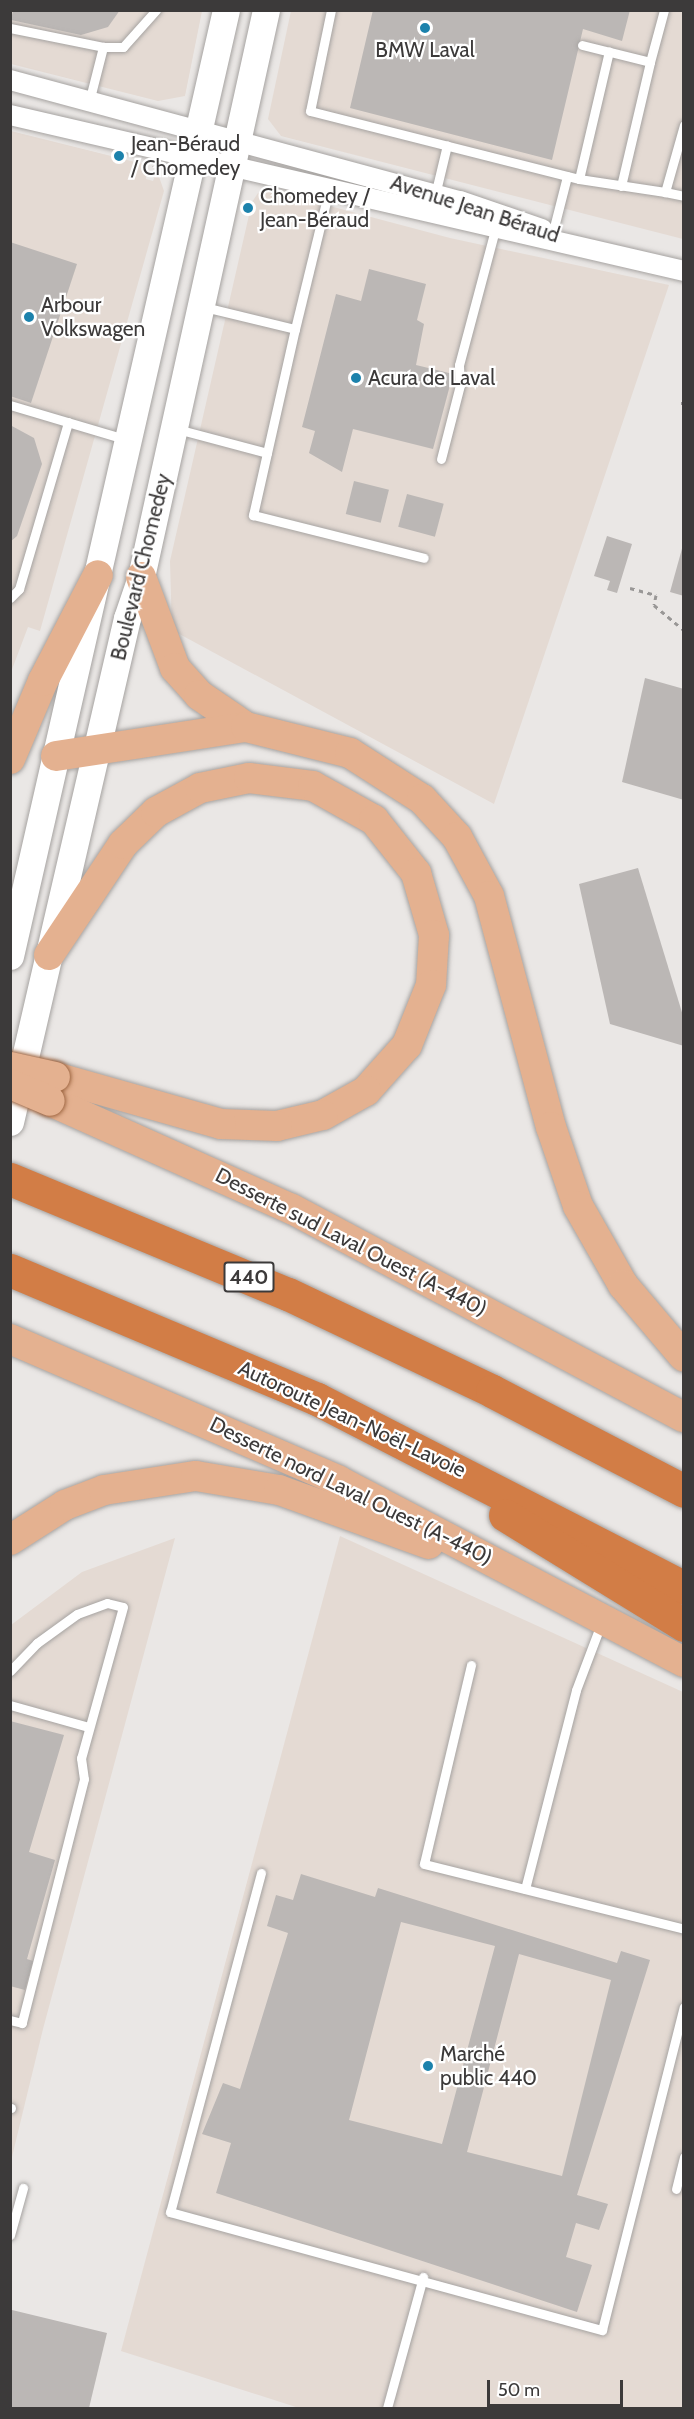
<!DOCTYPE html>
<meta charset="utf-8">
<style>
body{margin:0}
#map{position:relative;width:694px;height:2419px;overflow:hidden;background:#eae7e5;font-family:Cabin,sans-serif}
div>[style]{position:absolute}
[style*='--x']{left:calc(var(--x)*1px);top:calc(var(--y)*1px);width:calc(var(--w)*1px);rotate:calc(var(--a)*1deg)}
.built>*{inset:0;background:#e4dad3}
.building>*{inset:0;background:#bbb7b5;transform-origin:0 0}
.path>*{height:3px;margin-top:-1.5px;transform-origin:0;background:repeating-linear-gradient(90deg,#999796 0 4.5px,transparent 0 9px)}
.roads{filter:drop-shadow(0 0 2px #a6a3a1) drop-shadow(0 0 2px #a6a3a1)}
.lane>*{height:9px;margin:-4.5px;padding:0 4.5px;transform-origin:4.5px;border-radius:4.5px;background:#fff}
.street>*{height:20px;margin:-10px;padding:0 10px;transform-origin:10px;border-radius:10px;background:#fff}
.secondary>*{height:27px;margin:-13.5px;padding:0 13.5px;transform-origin:13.5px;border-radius:13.5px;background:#fff}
.primary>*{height:30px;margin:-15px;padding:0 15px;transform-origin:15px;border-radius:15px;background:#e4b190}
.highway>*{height:33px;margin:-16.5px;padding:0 16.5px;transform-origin:16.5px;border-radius:16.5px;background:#d27d46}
.bridges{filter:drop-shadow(0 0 2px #9e6642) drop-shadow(0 0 2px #9e6642)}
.primary-bridge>*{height:30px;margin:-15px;padding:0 15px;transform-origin:15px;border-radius:15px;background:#e4b190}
.dots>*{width:16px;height:16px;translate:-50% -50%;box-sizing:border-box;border:3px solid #fff;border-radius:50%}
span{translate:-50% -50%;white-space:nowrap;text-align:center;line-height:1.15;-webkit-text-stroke:4.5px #fff;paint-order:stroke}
.shield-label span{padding:2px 4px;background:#fff;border:2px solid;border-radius:4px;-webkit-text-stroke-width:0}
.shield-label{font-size:20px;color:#3c3a3a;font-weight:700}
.poi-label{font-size:21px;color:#3c3a3a}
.left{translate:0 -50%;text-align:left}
.street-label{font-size:21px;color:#3c3a3a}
.frame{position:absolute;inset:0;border:12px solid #3c3a3a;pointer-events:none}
.scale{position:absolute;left:487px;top:2380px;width:136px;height:27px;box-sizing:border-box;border:3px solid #3c3a3a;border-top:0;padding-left:8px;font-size:18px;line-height:21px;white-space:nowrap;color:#3c3a3a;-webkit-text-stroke:4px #fff;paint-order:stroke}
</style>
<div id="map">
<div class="built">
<div style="clip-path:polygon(10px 11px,202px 11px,185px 96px,158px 101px,11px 64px)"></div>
<div style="clip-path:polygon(291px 11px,683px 11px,683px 239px,281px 136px,268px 119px)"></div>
<div style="clip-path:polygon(11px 131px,147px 165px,146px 179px,153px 181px,157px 171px,164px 191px,40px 631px,28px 627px,11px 672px)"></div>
<div style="clip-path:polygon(273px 191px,450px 238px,669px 285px,494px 804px,172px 630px,170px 561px,252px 202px,258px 193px)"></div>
<div style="clip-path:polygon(340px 1536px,683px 1692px,683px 2408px,299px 2408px,121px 2351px)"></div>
<div style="clip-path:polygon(175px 1538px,43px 2029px,11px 2161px,11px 1625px,82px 1572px)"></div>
</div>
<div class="building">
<div style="clip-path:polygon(13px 10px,120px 10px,108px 27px,81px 35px,11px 20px)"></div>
<div style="clip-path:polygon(373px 10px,630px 10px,622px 41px,583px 29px,552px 160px,350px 108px)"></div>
<div style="clip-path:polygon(10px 242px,77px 264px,31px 403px,10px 396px)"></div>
<div style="clip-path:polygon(369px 269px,426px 284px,417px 320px,424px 324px,416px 365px,453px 374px,433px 449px,353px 429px,342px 472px,309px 453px,315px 431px,302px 427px,336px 294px,361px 301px)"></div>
<div style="clip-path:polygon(10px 425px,34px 438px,42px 464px,17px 536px,10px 542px)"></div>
<div style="left:354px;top:481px;width:36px;height:34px;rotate:14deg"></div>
<div style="left:407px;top:494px;width:38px;height:34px;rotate:15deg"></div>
<div style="clip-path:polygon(607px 536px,632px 544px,617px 593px,607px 590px,610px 581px,594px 576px)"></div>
<div style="clip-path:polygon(683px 545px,684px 545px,684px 596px,670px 592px)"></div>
<div style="clip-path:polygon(645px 678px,684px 689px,684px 800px,622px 782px)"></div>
<div style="clip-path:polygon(638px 868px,684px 1019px,684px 1046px,610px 1024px,579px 884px)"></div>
<div style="clip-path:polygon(10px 1721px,64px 1735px,29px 1852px,55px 1860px,27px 1959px,33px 1961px,25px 1990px,10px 1986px)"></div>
<div style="clip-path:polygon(evenodd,301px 1874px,375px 1897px,378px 1888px,617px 1963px,621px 1951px,650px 1960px,577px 2195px,608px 2204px,599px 2230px,576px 2223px,566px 2257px,592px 2265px,577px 2312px,216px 2193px,231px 2143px,202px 2134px,223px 2083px,240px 2089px,288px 1933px,267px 1926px,276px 1895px,293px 1900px,301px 1874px,401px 1922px,495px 1946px,442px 2144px,349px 2120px,401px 1922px,301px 1874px,519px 1954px,611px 1980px,562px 2176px,467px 2152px,519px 1954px)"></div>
<div style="clip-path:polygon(12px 2310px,107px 2333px,89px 2408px,10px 2408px)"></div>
</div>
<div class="path">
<div style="--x:151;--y:175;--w:9;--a:-72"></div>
<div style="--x:681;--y:403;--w:3;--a:0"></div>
<div style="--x:630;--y:588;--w:27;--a:15"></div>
<div style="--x:656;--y:595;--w:10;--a:101"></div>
<div style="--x:654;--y:605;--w:39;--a:40"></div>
</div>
<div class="roads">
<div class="lane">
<div style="--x:331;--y:10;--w:103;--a:101.7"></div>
<div style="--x:310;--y:111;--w:277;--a:14.2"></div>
<div style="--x:579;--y:179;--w:87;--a:8.6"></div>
<div style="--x:10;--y:28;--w:95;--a:11.5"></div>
<div style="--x:582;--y:45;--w:70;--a:14"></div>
<div style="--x:650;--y:62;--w:54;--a:-74.9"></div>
<div style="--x:90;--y:98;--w:53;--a:-75.7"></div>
<div style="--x:103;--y:47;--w:20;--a:0"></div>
<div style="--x:123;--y:47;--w:50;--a:-48.3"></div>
<div style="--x:684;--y:125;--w:70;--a:105.8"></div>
<div style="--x:665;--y:192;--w:19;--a:12"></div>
<div style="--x:579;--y:179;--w:131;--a:-76.8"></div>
<div style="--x:621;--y:186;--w:127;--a:-76.8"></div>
<div style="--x:435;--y:195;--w:51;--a:-76.5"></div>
<div style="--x:551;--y:239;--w:65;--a:-75.7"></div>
<div style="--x:295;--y:329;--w:144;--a:-76.3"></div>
<div style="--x:10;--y:405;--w:120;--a:16.5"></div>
<div style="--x:177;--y:429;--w:93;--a:14.9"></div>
<div style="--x:267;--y:453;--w:127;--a:-77.3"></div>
<div style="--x:295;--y:329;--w:94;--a:-166.4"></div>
<div style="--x:267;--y:453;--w:64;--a:102.7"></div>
<div style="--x:253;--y:515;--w:176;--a:14.1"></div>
<div style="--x:441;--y:459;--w:76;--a:-75.6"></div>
<div style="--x:460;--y:385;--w:20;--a:-93"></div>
<div style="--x:459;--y:365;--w:144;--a:-75.1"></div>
<div style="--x:10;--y:598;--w:13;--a:-45"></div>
<div style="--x:19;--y:589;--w:174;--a:-73.6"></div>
<div style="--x:471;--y:1665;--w:204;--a:103.3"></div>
<div style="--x:424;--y:1864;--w:268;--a:14"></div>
<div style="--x:10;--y:1671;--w:39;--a:-46"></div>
<div style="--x:37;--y:1643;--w:49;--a:-35.9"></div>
<div style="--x:77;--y:1614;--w:32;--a:-20"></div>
<div style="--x:107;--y:1603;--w:16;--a:14"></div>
<div style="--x:123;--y:1607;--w:157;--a:105.5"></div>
<div style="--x:81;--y:1758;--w:21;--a:82"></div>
<div style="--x:84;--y:1779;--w:252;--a:104.3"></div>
<div style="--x:22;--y:2023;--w:12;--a:-166"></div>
<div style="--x:10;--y:1705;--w:82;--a:15.6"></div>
<div style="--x:261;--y:1873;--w:351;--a:105"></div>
<div style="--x:170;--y:2212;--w:448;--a:15.3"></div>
<div style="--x:602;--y:2330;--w:333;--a:-75.8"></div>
<div style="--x:525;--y:1889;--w:205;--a:-75.6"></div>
<div style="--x:576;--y:1690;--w:71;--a:-69.3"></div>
<div style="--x:10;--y:2108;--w:1;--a:0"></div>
<div style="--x:676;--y:2189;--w:33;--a:-76"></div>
<div style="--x:10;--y:2235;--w:49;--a:-74.5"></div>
<div style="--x:387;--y:2408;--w:136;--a:-74.6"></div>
</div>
<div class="street">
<div style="--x:10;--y:80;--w:466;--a:15.1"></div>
<div style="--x:460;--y:201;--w:87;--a:18.9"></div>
<div style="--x:10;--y:115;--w:692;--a:13.03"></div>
</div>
<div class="secondary">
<div style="--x:10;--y:956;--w:970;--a:-77.14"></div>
<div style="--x:10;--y:1122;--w:517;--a:-76.93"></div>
<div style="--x:127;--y:618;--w:43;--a:-71.1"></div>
<div style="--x:141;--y:577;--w:581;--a:-77.57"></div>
</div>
<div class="primary">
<div style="--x:141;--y:577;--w:97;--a:69.5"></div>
<div style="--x:175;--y:668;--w:36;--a:48"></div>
<div style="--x:199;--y:695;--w:57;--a:34.2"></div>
<div style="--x:56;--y:756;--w:192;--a:-8.7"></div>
<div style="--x:246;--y:727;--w:107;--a:14"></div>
<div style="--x:350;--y:753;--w:85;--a:32.6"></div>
<div style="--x:422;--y:799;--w:52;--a:47.4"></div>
<div style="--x:457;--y:837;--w:67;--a:61.5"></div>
<div style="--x:489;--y:896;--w:239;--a:75"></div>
<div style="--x:551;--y:1127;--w:83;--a:71.1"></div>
<div style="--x:578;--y:1206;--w:91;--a:60.3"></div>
<div style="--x:623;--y:1285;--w:94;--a:49.7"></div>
<div style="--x:10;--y:759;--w:85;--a:-67.1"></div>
<div style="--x:43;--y:681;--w:119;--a:-62.6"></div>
<div style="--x:49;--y:955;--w:133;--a:-56.3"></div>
<div style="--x:123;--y:844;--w:46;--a:-44.1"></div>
<div style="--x:156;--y:812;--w:50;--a:-28.6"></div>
<div style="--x:200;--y:788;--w:50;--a:-11.5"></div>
<div style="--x:249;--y:778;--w:64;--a:7.1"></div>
<div style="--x:313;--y:786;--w:70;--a:29.1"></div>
<div style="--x:374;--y:820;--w:68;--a:51.6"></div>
<div style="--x:416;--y:873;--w:65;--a:73.8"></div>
<div style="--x:434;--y:935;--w:50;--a:93.4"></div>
<div style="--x:431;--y:985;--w:65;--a:111.8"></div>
<div style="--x:407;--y:1045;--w:62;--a:131.7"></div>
<div style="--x:366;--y:1091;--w:49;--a:150.8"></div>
<div style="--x:323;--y:1115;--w:47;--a:166.6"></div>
<div style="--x:277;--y:1126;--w:56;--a:-178"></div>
<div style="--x:221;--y:1124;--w:173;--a:-164.2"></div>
<div style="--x:50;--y:1101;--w:265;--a:24.1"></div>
<div style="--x:292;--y:1209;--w:444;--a:28"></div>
<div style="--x:10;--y:1339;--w:358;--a:23.3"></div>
<div style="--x:339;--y:1481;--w:390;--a:27.7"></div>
<div style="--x:10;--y:1540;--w:65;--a:-32.5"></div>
<div style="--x:65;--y:1505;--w:42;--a:-21"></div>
<div style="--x:104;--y:1490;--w:93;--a:-8.7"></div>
<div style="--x:196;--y:1476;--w:84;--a:9.6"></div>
<div style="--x:279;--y:1490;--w:159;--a:19.8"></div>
</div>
<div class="highway">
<div style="--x:10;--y:1179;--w:301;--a:22.5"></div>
<div style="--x:288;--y:1294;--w:226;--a:25.4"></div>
<div style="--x:492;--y:1391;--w:216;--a:27.5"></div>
<div style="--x:10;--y:1270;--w:333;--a:22.8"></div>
<div style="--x:317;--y:1399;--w:413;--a:27.2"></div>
<div style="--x:505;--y:1515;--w:210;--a:31.6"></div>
</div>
</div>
<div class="bridges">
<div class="primary-bridge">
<div style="--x:10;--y:1067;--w:46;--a:12.5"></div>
<div style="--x:10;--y:1084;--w:43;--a:23"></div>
</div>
</div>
<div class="dots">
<div style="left:425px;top:28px;background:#1c82ac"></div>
<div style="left:119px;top:156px;background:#1c82ac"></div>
<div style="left:248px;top:208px;background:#1c82ac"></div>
<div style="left:29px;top:317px;background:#1c82ac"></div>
<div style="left:356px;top:378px;background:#1c82ac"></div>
<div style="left:428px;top:2066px;background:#1c82ac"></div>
</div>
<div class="shield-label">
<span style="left:249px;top:1277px">440</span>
</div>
<div class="poi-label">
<span style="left:425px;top:50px">BMW Laval</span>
<span class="left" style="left:131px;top:156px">Jean-Béraud<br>/ Chomedey</span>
<span class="left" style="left:260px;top:208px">Chomedey /<br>Jean-Béraud</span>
<span class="left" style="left:41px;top:317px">Arbour<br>Volkswagen</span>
<span class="left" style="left:368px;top:378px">Acura de Laval</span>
<span class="left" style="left:440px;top:2066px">Marché<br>public 440</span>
</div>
<div class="street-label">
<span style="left:475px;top:209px;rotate:18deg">Avenue Jean Béraud</span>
<span style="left:141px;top:567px;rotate:-76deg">Boulevard Chomedey</span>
<span style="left:351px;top:1242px;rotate:27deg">Desserte sud Laval Ouest (A-440)</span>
<span style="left:352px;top:1419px;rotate:25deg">Autoroute Jean-Noël-Lavoie</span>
<span style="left:351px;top:1491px;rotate:26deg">Desserte nord Laval Ouest (A-440)</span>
</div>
<div class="frame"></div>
<div class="scale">50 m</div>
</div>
